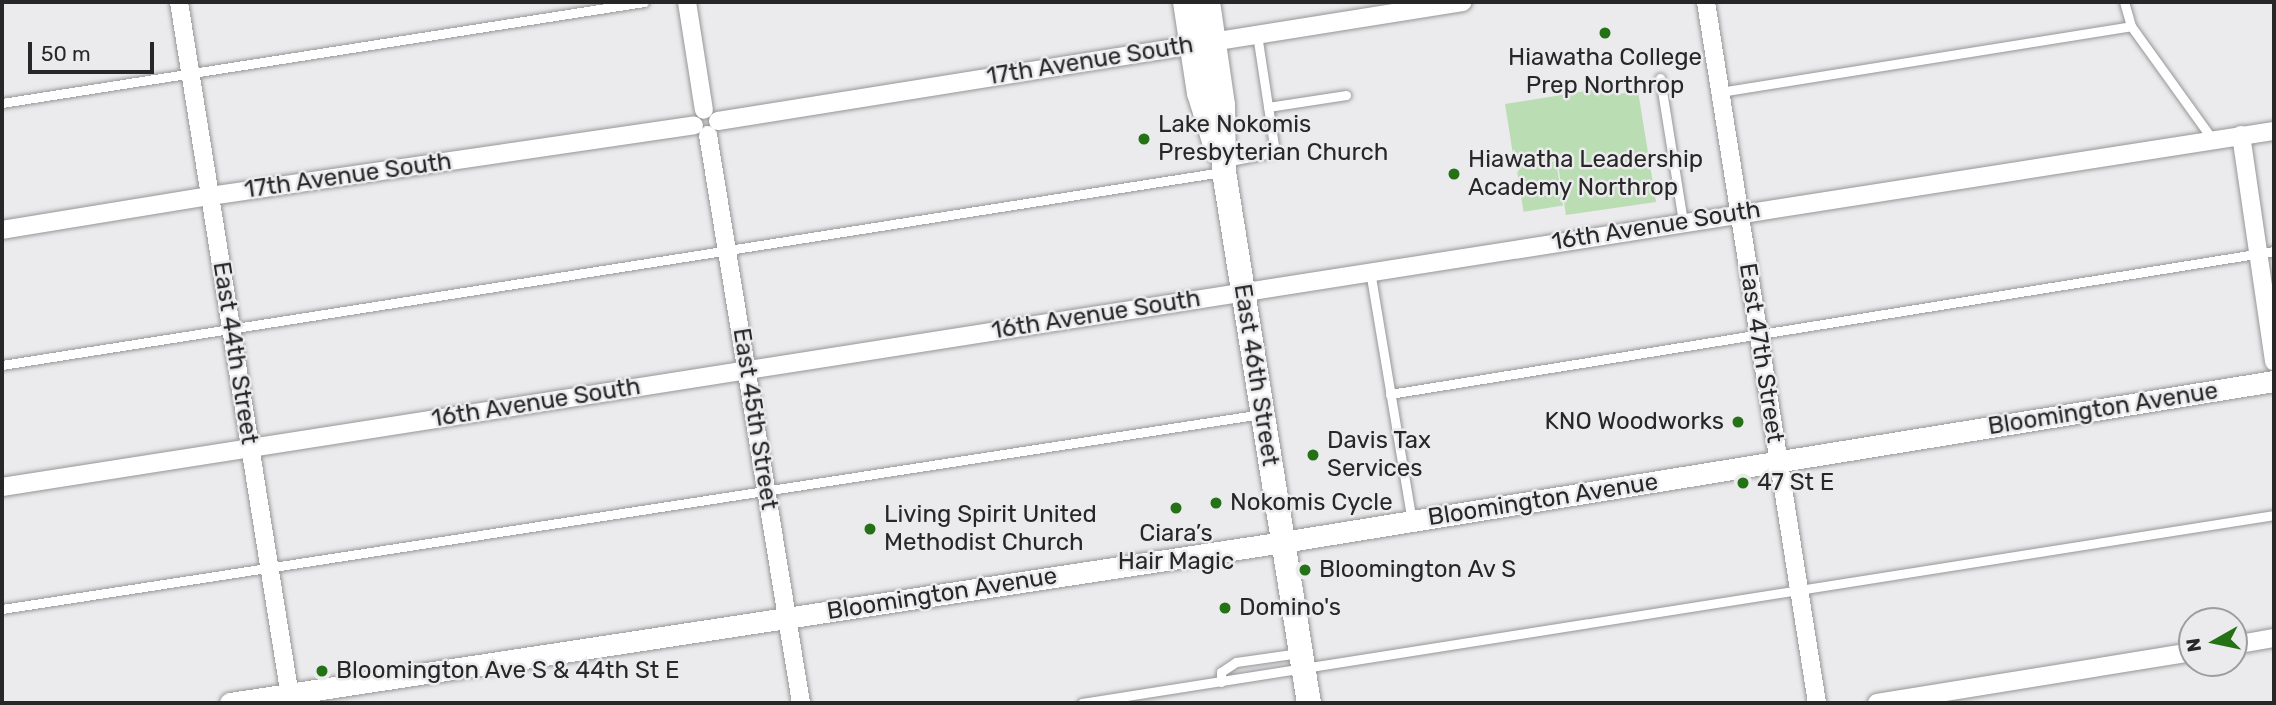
<!DOCTYPE html>
<meta charset="utf-8">
<style>
body{margin:0}
#map{position:relative;width:2276px;height:705px;overflow:hidden;background:#ebeaec;font-family:Rubik,sans-serif}
div>[style]{position:absolute}
[style*='--x']{left:calc(var(--x)*1px);top:calc(var(--y)*1px);width:calc(var(--w)*1px);rotate:calc(var(--a)*1deg)}
.green>*{inset:0;background:#baddb4;transform-origin:0 0}
.roads{filter:drop-shadow(0 0 2px #979598) drop-shadow(0 0 2px #979598)}
.service>*{height:9px;margin:-4.5px;padding:0 4.5px;transform-origin:4.5px;border-radius:4.5px;background:#fff}
.minor>*{height:18px;margin:-9px;padding:0 9px;transform-origin:9px;border-radius:9px;background:#fff}
.tertiary>*{height:21px;margin:-10.5px;padding:0 10.5px;transform-origin:10.5px;border-radius:10.5px;background:#fff}
.secondary>*{height:24px;margin:-12px;padding:0 12px;transform-origin:12px;border-radius:12px;background:#fff}
.dots>*{width:19px;height:19px;translate:-50% -50%;box-sizing:border-box;border:4px solid #ebeaec;border-radius:50%}
span{translate:-50% -50%;white-space:nowrap;text-align:center;line-height:1.15;-webkit-text-stroke:5px #ebeaec;paint-order:stroke}
.poi-label{font-size:24px;color:#282728}
.left{translate:0 -50%;text-align:left}
.right{translate:-100% -50%;text-align:right}
.street-label{font-size:24px;color:#282728}
.frame{position:absolute;inset:0;border:4px solid #282728;pointer-events:none}
.north{position:absolute;left:2178px;top:607px;width:70px;height:70px;box-sizing:border-box;background:#ebeaec;border:2px solid #9d9c9e;border-radius:50%;rotate:261deg;font-size:19px;font-weight:700;line-height:28px;text-align:center;color:#282728}
.north::after{content:'';display:block;margin:auto;width:24px;height:32px;background:#247116;clip-path:polygon(50% 0,100% 100%,50% 72%,0 100%)}
.scale{position:absolute;left:28px;top:42px;width:126px;height:32px;box-sizing:border-box;border:4px solid #282728;border-top:0;padding-left:9px;font-size:21px;line-height:24px;white-space:nowrap;color:#282728;-webkit-text-stroke:5px #ebeaec;paint-order:stroke}
</style>
<div id="map">
<div class="green">
<div style="clip-path:polygon(1617px 86px,1618px 94px,1638px 91px,1656px 202px,1566px 215px,1557px 159px,1515px 167px,1505px 104px)"></div>
<div style="left:1556px;top:161px;width:45px;height:40px;rotate:81deg"></div>
</div>
<div class="roads">
<div class="service">
<div style="--x:2131;--y:26;--w:140;--a:54.3"></div>
<div style="--x:1660;--y:78;--w:146;--a:80.9"></div>
<div style="--x:1720;--y:92;--w:416;--a:-9.1"></div>
<div style="--x:2131;--y:26;--w:25;--a:-106"></div>
<div style="--x:2;--y:103;--w:650;--a:-8.94"></div>
<div style="--x:1268;--y:107;--w:79;--a:-8.7"></div>
<div style="--x:1225;--y:162;--w:51;--a:-11.3"></div>
<div style="--x:1275;--y:152;--w:119;--a:-98.7"></div>
<div style="--x:1370;--y:271;--w:254;--a:80.5"></div>
<div style="--x:2;--y:365;--w:1235;--a:-8.99"></div>
<div style="--x:1390;--y:394;--w:895;--a:-9.19"></div>
<div style="--x:2;--y:609;--w:1274;--a:-8.8"></div>
<div style="--x:1221;--y:682;--w:10;--a:-90"></div>
<div style="--x:1221;--y:672;--w:18;--a:-34"></div>
<div style="--x:1236;--y:662;--w:64;--a:-8.1"></div>
<div style="--x:1082;--y:703;--w:1207;--a:-8.96"></div>
</div>
<div class="minor">
<div style="--x:179;--y:2;--w:710;--a:80.92"></div>
<div style="--x:687;--y:2;--w:109;--a:81.1"></div>
<div style="--x:1706;--y:2;--w:710;--a:81"></div>
<div style="--x:718;--y:121;--w:754;--a:-9.08"></div>
<div style="--x:708;--y:135;--w:576;--a:80.7"></div>
<div style="--x:2241;--y:135;--w:229;--a:81.7"></div>
<div style="--x:2;--y:230;--w:211;--a:-9.3"></div>
<div style="--x:210;--y:196;--w:489;--a:-8.3"></div>
<div style="--x:2;--y:487;--w:2300;--a:-8.91"></div>
<div style="--x:2234;--y:645;--w:41;--a:-9.9"></div>
<div style="--x:1877;--y:703;--w:319;--a:-9.2"></div>
</div>
<div class="tertiary">
<div style="--x:230;--y:703;--w:1065;--a:-8.69"></div>
<div style="--x:1283;--y:542;--w:1004;--a:-9.23"></div>
</div>
<div class="secondary">
<div style="--x:1185;--y:2;--w:92;--a:81.3"></div>
<div style="--x:1199;--y:93;--w:61;--a:72.8"></div>
<div style="--x:1208;--y:2;--w:104;--a:81.7"></div>
<div style="--x:1223;--y:105;--w:67;--a:89.1"></div>
<div style="--x:1224;--y:172;--w:538;--a:80.91"></div>
</div>
</div>
<div class="dots">
<div style="left:1605px;top:33px;background:#247116"></div>
<div style="left:1144px;top:139px;background:#247116"></div>
<div style="left:1454px;top:174px;background:#247116"></div>
<div style="left:1738px;top:422px;background:#247116"></div>
<div style="left:1313px;top:455px;background:#247116"></div>
<div style="left:1743px;top:483px;background:#247116"></div>
<div style="left:1216px;top:503px;background:#247116"></div>
<div style="left:1176px;top:508px;background:#247116"></div>
<div style="left:870px;top:529px;background:#247116"></div>
<div style="left:1305px;top:570px;background:#247116"></div>
<div style="left:1225px;top:608px;background:#247116"></div>
<div style="left:322px;top:671px;background:#247116"></div>
</div>
<div class="poi-label">
<span style="left:1605px;top:72px">Hiawatha College<br>Prep Northrop</span>
<span class="left" style="left:1158px;top:139px">Lake Nokomis<br>Presbyterian Church</span>
<span class="left" style="left:1468px;top:174px">Hiawatha Leadership<br>Academy Northrop</span>
<span class="right" style="left:1724px;top:422px">KNO Woodworks</span>
<span class="left" style="left:1327px;top:455px">Davis Tax<br>Services</span>
<span class="left" style="left:1757px;top:483px">47 St E</span>
<span class="left" style="left:1230px;top:503px">Nokomis Cycle</span>
<span class="left" style="left:884px;top:529px">Living Spirit United<br>Methodist Church</span>
<span style="left:1176px;top:548px">Ciara’s<br>Hair Magic</span>
<span class="left" style="left:1319px;top:570px">Bloomington Av S</span>
<span class="left" style="left:1239px;top:608px">Domino's</span>
<span class="left" style="left:336px;top:671px">Bloomington Ave S &amp; 44th St E</span>
</div>
<div class="street-label">
<span style="left:1090px;top:61px;rotate:-9deg">17th Avenue South</span>
<span style="left:348px;top:176px;rotate:-8deg">17th Avenue South</span>
<span style="left:1656px;top:226px;rotate:-9deg">16th Avenue South</span>
<span style="left:1096px;top:315px;rotate:-9deg">16th Avenue South</span>
<span style="left:235px;top:353px;rotate:81deg">East 44th Street</span>
<span style="left:1761px;top:353px;rotate:81deg">East 47th Street</span>
<span style="left:1256px;top:375px;rotate:81deg">East 46th Street</span>
<span style="left:536px;top:403px;rotate:-9deg">16th Avenue South</span>
<span style="left:2103px;top:409px;rotate:-9deg">Bloomington Avenue</span>
<span style="left:755px;top:419px;rotate:81deg">East 45th Street</span>
<span style="left:1543px;top:500px;rotate:-9deg">Bloomington Avenue</span>
<span style="left:942px;top:594px;rotate:-9deg">Bloomington Avenue</span>
</div>
<div class="frame"></div>
<div class="north">N</div>
<div class="scale">50 m</div>
</div>
